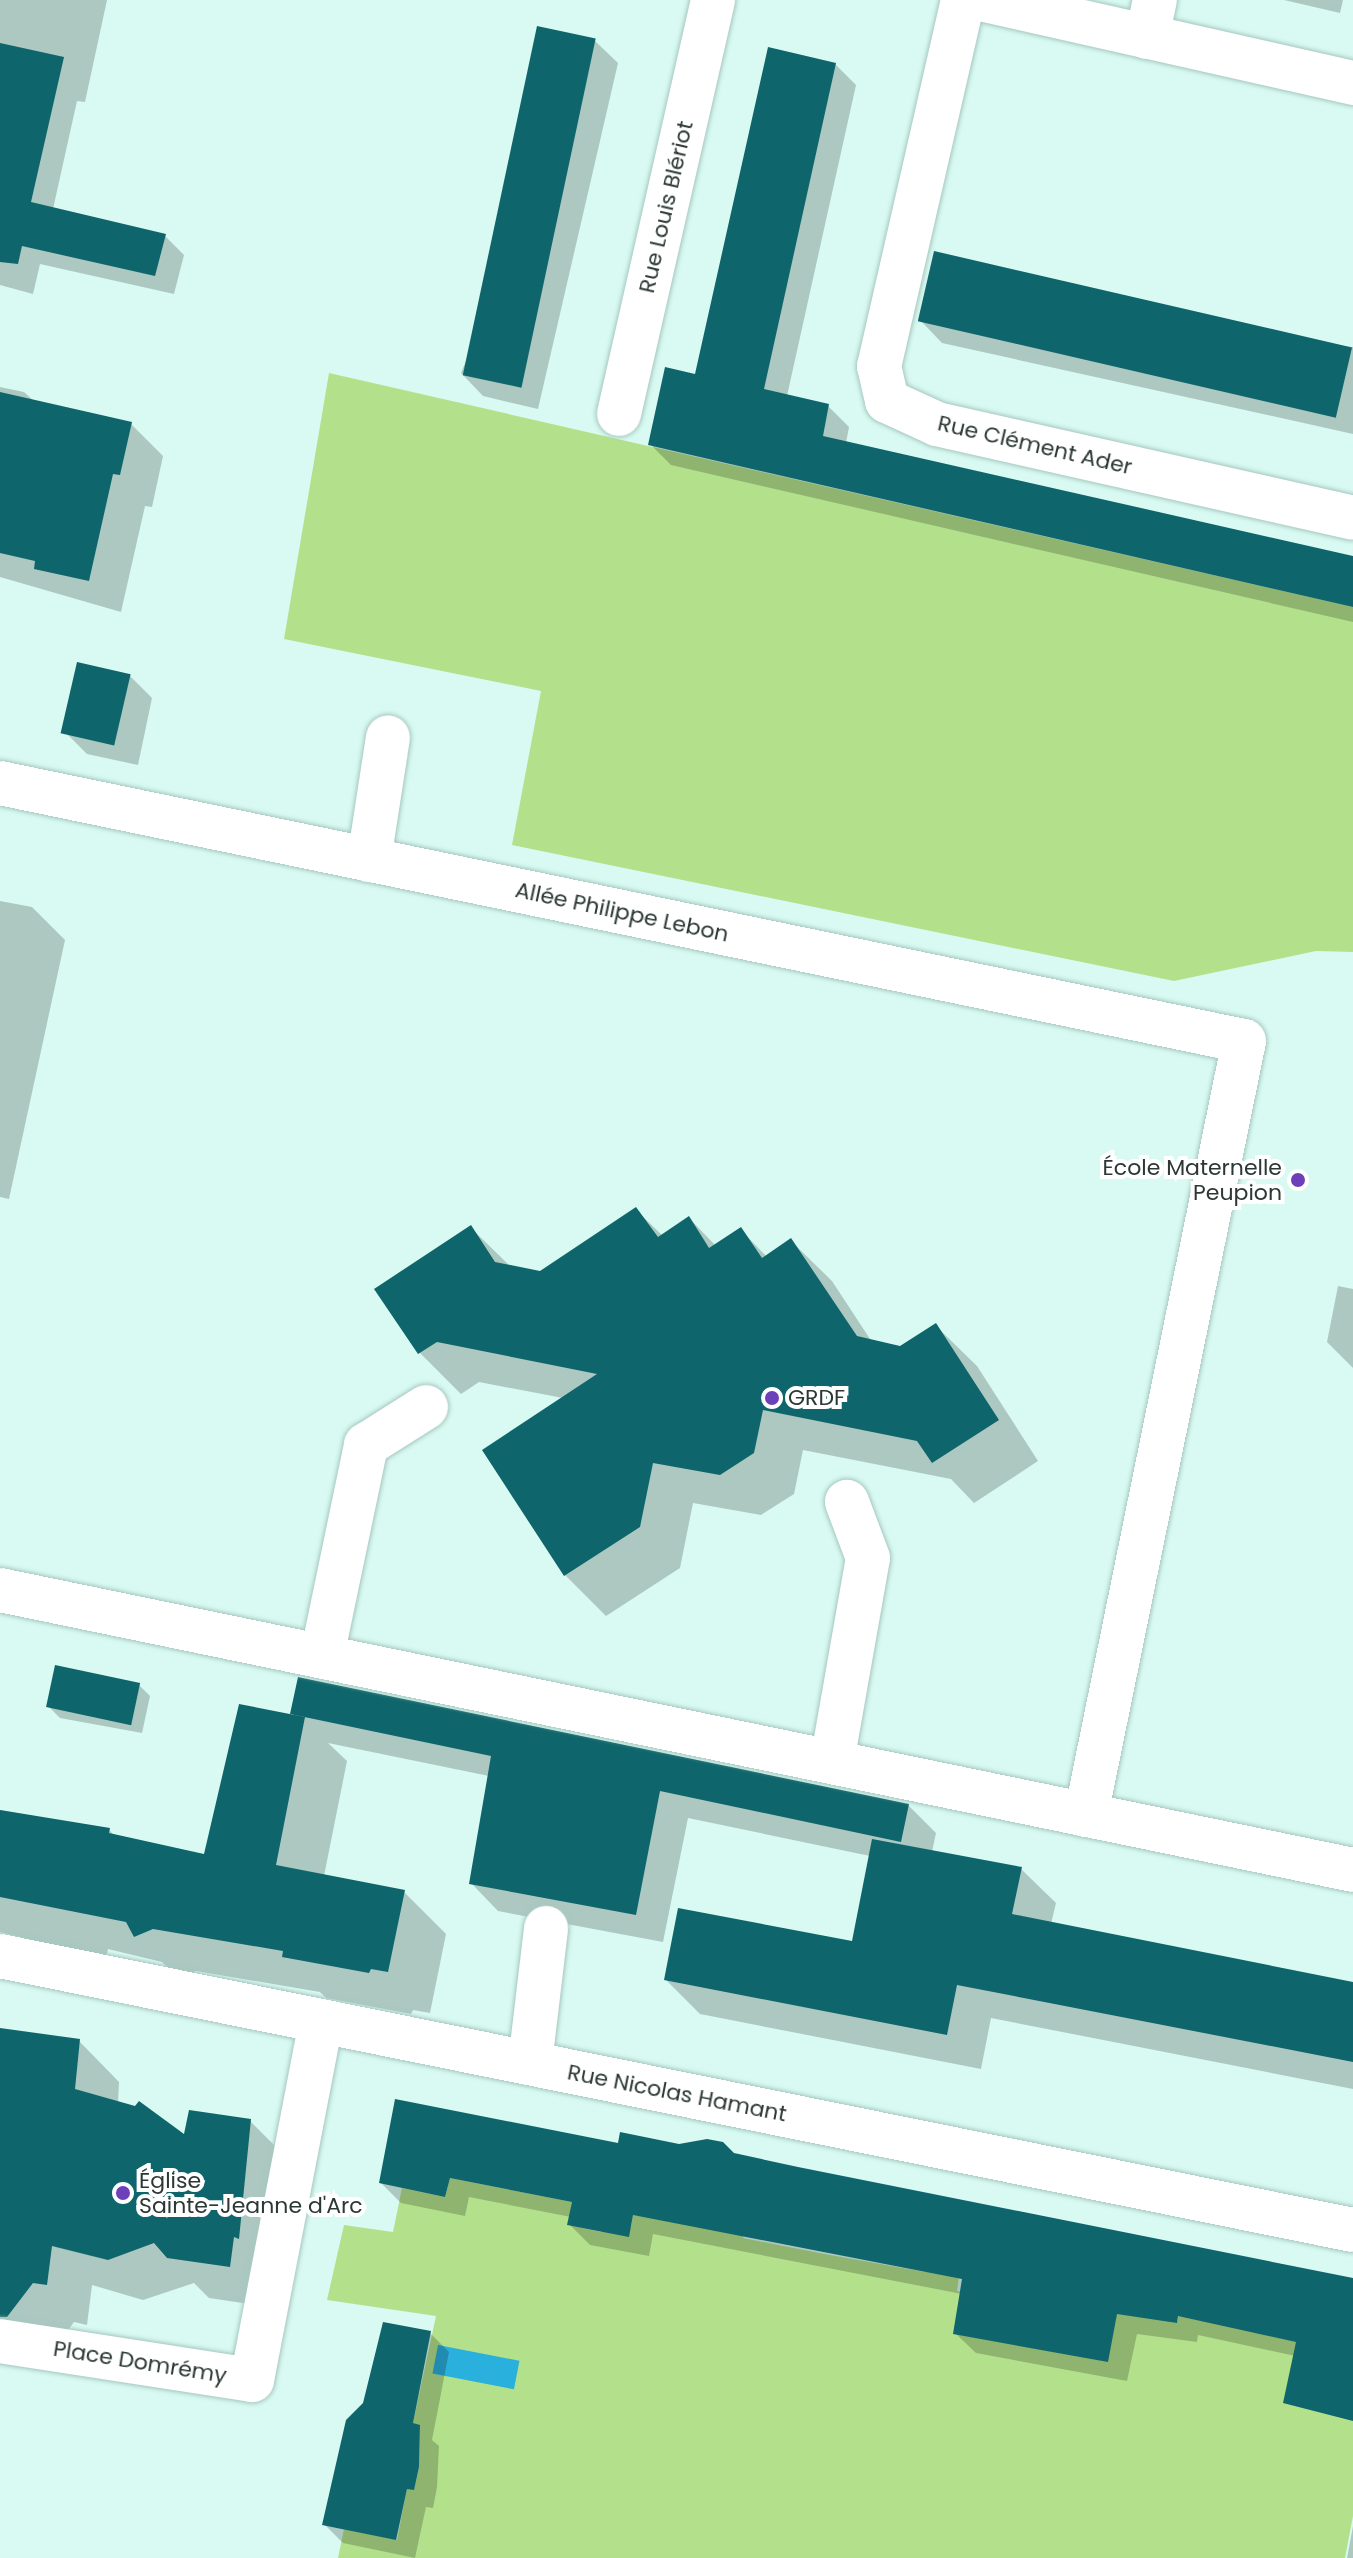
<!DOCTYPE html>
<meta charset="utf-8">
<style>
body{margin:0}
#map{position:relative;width:1353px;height:2558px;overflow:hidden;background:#d8faf2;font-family:Poppins,sans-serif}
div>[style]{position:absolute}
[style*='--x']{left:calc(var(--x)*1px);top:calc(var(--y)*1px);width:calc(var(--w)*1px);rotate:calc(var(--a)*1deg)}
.green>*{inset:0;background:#b3e18b}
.water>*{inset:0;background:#2ab0dc;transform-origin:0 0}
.shadow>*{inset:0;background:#0003}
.building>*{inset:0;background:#0e656b;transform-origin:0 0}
.roads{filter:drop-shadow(0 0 2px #a6c7bf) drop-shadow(0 0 2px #a6c7bf)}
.minor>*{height:44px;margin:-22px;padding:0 22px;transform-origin:22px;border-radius:22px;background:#fff}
.dots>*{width:22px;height:22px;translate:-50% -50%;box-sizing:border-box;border:4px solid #fff;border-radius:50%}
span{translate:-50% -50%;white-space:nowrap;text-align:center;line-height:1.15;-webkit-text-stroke:8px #fff;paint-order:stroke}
.street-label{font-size:22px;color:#2b3835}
.poi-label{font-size:22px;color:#2b3835}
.right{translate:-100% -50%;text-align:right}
.left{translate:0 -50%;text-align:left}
</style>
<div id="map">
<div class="green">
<div style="clip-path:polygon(329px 373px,1353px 607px,1353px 952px,1316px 951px,1174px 981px,512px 845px,541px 691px,284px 639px)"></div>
<div style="clip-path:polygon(450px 2178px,572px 2202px,568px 2225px,601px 2232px,604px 2221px,631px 2227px,633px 2215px,745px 2227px,743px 2238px,819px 2253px,925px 2272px,960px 2269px,957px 2291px,986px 2297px,990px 2275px,1177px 2323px,1179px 2314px,1288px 2340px,1353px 2346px,1353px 2516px,1345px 2558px,338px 2558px,344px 2529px,397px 2540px,407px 2489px,414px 2489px,419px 2468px,420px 2426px,413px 2423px,436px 2316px,327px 2300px,344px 2225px,393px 2232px,402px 2188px,445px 2197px)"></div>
</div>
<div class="water">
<div style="left:438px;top:2345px;width:83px;height:29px;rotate:11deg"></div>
</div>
<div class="shadow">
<div style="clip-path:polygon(0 0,107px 0,85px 102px,77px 101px,53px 209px,165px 236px,184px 255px,174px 294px,40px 264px,33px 294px,0 285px)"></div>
<div style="clip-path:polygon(1284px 0,1343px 0,1340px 13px)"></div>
<div style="clip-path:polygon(595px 41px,618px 63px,538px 409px,483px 396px,461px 373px)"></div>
<div style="clip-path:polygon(835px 64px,856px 85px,787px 396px,828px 406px,849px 427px,846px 443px,1353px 558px,1353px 622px,671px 465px,650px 444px,697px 376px)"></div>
<div style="clip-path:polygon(920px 320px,1353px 347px,1353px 434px,942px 343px)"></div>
<div style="clip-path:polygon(0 387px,24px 392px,35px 402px,131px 424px,163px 456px,152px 507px,145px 506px,121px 612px,0 577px)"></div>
<div style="clip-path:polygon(130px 676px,152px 698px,138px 765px,87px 754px,65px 732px)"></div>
<div style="clip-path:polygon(0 901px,32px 907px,65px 940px,9px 1199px,0 1197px)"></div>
<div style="clip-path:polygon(636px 1210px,663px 1236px,689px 1218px,716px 1246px,741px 1230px,767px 1257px,791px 1241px,832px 1281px,872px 1342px,900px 1348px,936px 1326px,977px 1366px,1038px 1461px,974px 1503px,951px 1479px,803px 1450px,794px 1494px,761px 1515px,693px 1503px,680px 1568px,606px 1616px,565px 1575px,563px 1398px,479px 1382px,461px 1394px,420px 1353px,377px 1290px,471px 1228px,511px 1267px,540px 1273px)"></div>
<div style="clip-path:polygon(1338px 1286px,1353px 1289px,1353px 1368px,1327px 1342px)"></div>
<div style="clip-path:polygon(139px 1685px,150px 1696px,142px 1733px,60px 1718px,49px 1707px)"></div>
<div style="clip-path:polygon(292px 1713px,908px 1805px,936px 1833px,932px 1852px,1021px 1869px,1056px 1903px,1051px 1924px,1353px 1984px,1353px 2089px,991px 2018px,981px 2069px,700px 2014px,666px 1980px,853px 1943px,870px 1856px,688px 1818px,663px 1942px,498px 1911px,471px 1883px,489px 1776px,328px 1743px,347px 1761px,324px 1876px,404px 1892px,446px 1934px,430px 2013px,413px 2010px,411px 2014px,326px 1998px,320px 1992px,196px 1971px,178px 1978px,162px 1962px,108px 1949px,106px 1959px,0 1932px,0 1810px,109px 1830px,116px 1837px,206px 1857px,296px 1717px)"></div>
<div style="clip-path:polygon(0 2030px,79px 2041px,119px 2082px,118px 2103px,185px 2137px,250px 2121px,291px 2162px,270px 2307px,209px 2298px,194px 2283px,143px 2300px,92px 2285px,87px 2325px,74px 2322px,60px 2341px,14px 2333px,0 2319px)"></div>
<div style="clip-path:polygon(619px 2145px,733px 2155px,1353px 2281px,1353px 2362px,1342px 2366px,1198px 2335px,1197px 2342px,1137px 2334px,1127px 2381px,976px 2353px,955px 2333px,962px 2294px,653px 2234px,649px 2256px,590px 2245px,570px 2225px,571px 2217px,469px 2197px,465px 2216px,401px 2203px,381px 2183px)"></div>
<div style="clip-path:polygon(430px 2333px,449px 2352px,432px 2440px,439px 2446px,437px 2487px,433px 2508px,426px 2507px,415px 2558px,343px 2543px,324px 2524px,365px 2404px)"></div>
<div style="clip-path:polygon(1353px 2526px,1353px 2558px,1347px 2558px)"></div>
</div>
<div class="building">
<div style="left:537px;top:26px;width:60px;height:357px;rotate:12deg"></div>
<div style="clip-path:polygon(0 43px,64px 57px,31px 202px,166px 234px,155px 276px,22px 246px,18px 264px,0 262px)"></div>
<div style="clip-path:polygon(768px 47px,836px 63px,764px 389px,829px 404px,823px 436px,1353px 556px,1353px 607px,648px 445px,665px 367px,695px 374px)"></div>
<div style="left:934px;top:251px;width:429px;height:72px;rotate:13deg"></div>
<div style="clip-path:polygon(0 392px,132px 422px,120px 475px,113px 474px,89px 581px,34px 569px,35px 561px,0 553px)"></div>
<div style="left:77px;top:662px;width:55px;height:73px;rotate:13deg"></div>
<div style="clip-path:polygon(636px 1207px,658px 1237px,689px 1216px,709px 1248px,741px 1227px,762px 1258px,791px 1238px,857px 1336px,900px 1346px,936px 1323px,999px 1420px,932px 1463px,917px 1441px,763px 1410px,754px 1453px,720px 1475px,653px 1463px,640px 1527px,564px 1576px,482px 1450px,597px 1374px,437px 1342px,418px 1354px,374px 1289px,471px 1225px,495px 1262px,540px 1271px)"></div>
<div style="left:55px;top:1665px;width:87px;height:43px;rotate:12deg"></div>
<div style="clip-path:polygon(298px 1677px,909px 1804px,901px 1842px,660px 1791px,636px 1915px,469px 1884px,491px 1756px,290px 1714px)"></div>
<div style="clip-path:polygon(239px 1704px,305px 1717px,276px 1865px,405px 1890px,388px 1972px,371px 1969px,369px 1973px,282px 1957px,283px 1951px,153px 1929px,134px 1937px,126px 1922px,0 1897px,0 1810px,110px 1828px,109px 1833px,204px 1854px)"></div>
<div style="clip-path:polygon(872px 1839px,1022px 1867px,1012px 1914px,1353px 1982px,1353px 2062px,957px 1985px,947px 2035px,664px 1980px,678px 1908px,852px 1941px)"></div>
<div style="clip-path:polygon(0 2028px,80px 2039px,75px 2089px,135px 2106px,139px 2101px,184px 2134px,189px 2110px,251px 2119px,239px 2239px,234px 2237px,230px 2267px,167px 2258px,154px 2243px,108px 2260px,52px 2246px,47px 2285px,33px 2283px,7px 2317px,0 2317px)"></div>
<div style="clip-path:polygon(395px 2099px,618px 2143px,620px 2132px,679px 2144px,707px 2139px,723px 2142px,734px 2153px,798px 2167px,1353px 2278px,1353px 2421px,1283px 2403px,1296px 2342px,1178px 2316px,1177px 2323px,1117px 2314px,1108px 2362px,953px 2334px,962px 2279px,633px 2215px,629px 2237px,567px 2225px,572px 2202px,450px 2178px,445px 2197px,379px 2183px)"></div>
<div style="clip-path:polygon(383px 2322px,431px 2331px,413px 2423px,420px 2425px,419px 2467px,414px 2490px,407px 2489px,396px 2540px,322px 2525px,346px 2420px,363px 2403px)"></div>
</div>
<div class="roads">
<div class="minor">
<div style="--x:963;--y:0;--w:376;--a:102.9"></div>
<div style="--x:879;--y:366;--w:36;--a:77"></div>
<div style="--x:887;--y:401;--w:55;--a:24.7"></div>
<div style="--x:937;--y:424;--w:426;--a:12.7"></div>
<div style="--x:985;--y:0;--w:377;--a:12.7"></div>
<div style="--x:1147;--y:37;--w:38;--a:-78"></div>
<div style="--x:619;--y:414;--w:425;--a:-77.2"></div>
<div style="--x:0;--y:783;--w:1270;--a:11.72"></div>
<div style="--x:1244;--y:1041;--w:790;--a:101.54"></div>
<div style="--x:369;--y:860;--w:124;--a:-81.2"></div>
<div style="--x:0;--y:1590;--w:1382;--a:11.69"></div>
<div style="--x:322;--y:1656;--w:216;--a:-78.2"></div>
<div style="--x:366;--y:1445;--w:71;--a:-32.3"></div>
<div style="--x:832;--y:1762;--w:207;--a:-80"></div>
<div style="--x:868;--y:1558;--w:60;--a:-110.6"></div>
<div style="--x:0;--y:1956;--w:1380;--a:11.45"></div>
<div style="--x:530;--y:2063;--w:136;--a:-83.2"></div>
<div style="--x:0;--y:2341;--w:255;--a:8.8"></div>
<div style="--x:252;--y:2380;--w:365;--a:-79.1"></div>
</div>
</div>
<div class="dots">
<div style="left:1298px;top:1180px;background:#6c40b8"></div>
<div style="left:772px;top:1398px;background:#6c40b8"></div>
<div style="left:123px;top:2193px;background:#6c40b8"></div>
</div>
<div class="street-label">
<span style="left:666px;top:207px;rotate:-77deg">Rue Louis Blériot</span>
<span style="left:1035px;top:445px;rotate:13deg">Rue Clément Ader</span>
<span style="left:622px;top:912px;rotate:12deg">Allée Philippe Lebon</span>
<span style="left:677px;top:2093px;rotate:11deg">Rue Nicolas Hamant</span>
<span style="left:140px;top:2362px;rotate:9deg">Place Domrémy</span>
</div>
<div class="poi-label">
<span class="right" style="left:1282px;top:1180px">École Maternelle<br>Peupion</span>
<span class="left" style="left:788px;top:1398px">GRDF</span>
<span class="left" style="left:139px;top:2193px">Église<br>Sainte-Jeanne d'Arc</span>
</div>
</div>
